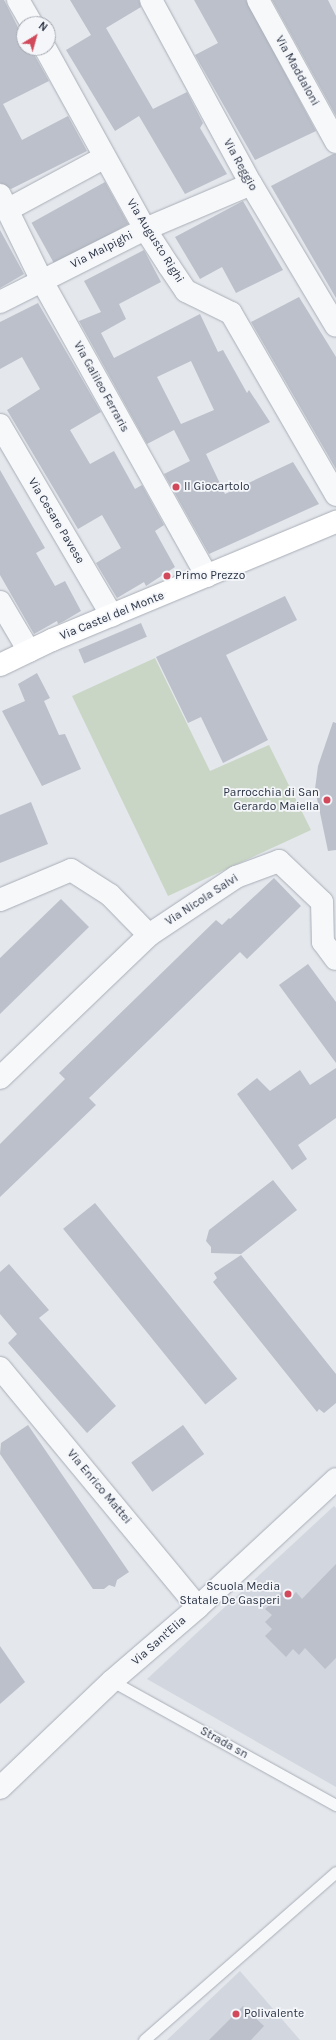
<!DOCTYPE html>
<style>
body{margin:0}
#map{position:relative;width:336px;height:2040px;overflow:hidden;background:#e4e7ec;font-family:Karla,sans-serif}
div>[style]{position:absolute}
[style*='--x']{left:calc(var(--x)*1px);top:calc(var(--y)*1px);width:calc(var(--w)*1px);rotate:calc(var(--a)*1deg)}
.built>*{inset:0;background:#d2d6de}
.green>*{inset:0;background:#c9d6c5}
.building>*{inset:0;background:#bbc0ca;transform-origin:0 0}
.roads{filter:drop-shadow(0 0 1px #a9aeb7) drop-shadow(0 0 1px #a9aeb7)}
.service>*{height:11px;margin:-5.5px;padding:0 5.5px;transform-origin:5.5px;border-radius:5.5px;background:#f7f8fa}
.minor>*{height:22px;margin:-11px;padding:0 11px;transform-origin:11px;border-radius:11px;background:#f7f8fa}
.secondary>*{height:22px;margin:-11px;padding:0 11px;transform-origin:11px;border-radius:11px;background:#fff}
.dots>*{width:11px;height:11px;translate:-50% -50%;box-sizing:border-box;border:2px solid #f4f6f9;border-radius:50%}
span{translate:-50% -50%;white-space:nowrap;text-align:center;line-height:1.15;-webkit-text-stroke:3.5px #f4f6f9;paint-order:stroke}
.street-label{font-size:12px;color:#2b3445}
.poi-label{font-size:12px;color:#2b3445}
.left{translate:0 -50%;text-align:left}
.right{translate:-100% -50%;text-align:right}
.north{position:absolute;left:16px;top:16px;width:40px;height:40px;box-sizing:border-box;background:#f4f6f9;border:1px solid #a4a8b1;border-radius:50%;rotate:37deg;font-size:11px;font-weight:700;line-height:16px;text-align:center;color:#2b3445}
.north::after{content:'';display:block;margin:auto;width:14px;height:18px;background:#d1495b;clip-path:polygon(50% 0,100% 100%,50% 72%,0 100%)}
</style>
<div id="map">
<div class="built">
<div style="clip-path:polygon(334px 1506px,336px 1508px,336px 1787px,147px 1679px)"></div>
<div style="clip-path:polygon(240px 1971px,300px 2040px,167px 2040px)"></div>
</div>
<div class="green">
<div style="clip-path:polygon(155px 658px,210px 771px,269px 745px,311px 830px,168px 896px,72px 696px)"></div>
</div>
<div class="building">
<div style="clip-path:polygon(0 0,4px 0,24px 39px,24px 48px,31px 49px,49px 81px,3px 104px,22px 140px,68px 116px,87px 151px,11px 189px,0 183px)"></div>
<div style="clip-path:polygon(70px 0,139px 0,141px 7px,106px 28px,153px 109px,187px 92px,203px 123px,200px 128px,227px 174px,185px 194px,139px 116px,115px 131px,66px 50px,91px 35px)"></div>
<div style="clip-path:polygon(194px 0,246px 0,316px 131px,255px 160px,195px 55px,218px 43px)"></div>
<div style="clip-path:polygon(272px 0,328px 0,336px 16px,336px 116px)"></div>
<div style="clip-path:polygon(333px 154px,336px 154px,336px 298px,271px 186px)"></div>
<div style="left:105px;top:182px;width:48px;height:84px;rotate:61deg"></div>
<div style="clip-path:polygon(243px 201px,283px 270px,236px 293px,222px 267px,200px 279px,175px 237px)"></div>
<div style="clip-path:polygon(0 230px,24px 274px,0 288px)"></div>
<div style="clip-path:polygon(evenodd,144px 250px,161px 282px,119px 304px,126px 319px,101px 333px,114px 358px,200px 314px,218px 352px,223px 350px,247px 393px,249px 390px,270px 422px,206px 454px,225px 494px,293px 462px,319px 504px,209px 554px,164px 474px,190px 461px,174px 430px,147px 444px,79px 321px,101px 312px,84px 281px,144px 250px,191px 361px,214px 410px,181px 424px,157px 377px,191px 361px)"></div>
<div style="clip-path:polygon(299px 297px,336px 357px,336px 469px,251px 322px)"></div>
<div style="clip-path:polygon(38px 303px,101px 412px,70px 430px,90px 464px,114px 451px,135px 489px,142px 485px,164px 525px,155px 531px,175px 567px,146px 586px,144px 582px,117px 598px,96px 563px,121px 548px,102px 515px,78px 529px,7px 410px,40px 389px,22px 357px,0 369px,0 322px)"></div>
<div style="clip-path:polygon(0 470px,45px 548px,36px 553px,55px 586px,65px 581px,81px 611px,64px 621px,58px 624px,57px 621px,34px 634px,0 575px)"></div>
<div style="clip-path:polygon(285px 596px,297px 620px,226px 655px,268px 740px,223px 763px,201px 717px,188px 723px,156px 657px)"></div>
<div style="left:141px;top:623px;width:15px;height:68px;rotate:67deg"></div>
<div style="clip-path:polygon(37px 673px,50px 698px,44px 701px,59px 735px,65px 734px,81px 769px,42px 786px,2px 711px,25px 701px,18px 684px)"></div>
<div style="clip-path:polygon(333px 722px,336px 723px,336px 850px,328px 851px,315px 789px,318px 766px)"></div>
<div style="clip-path:polygon(31px 802px,48px 844px,0 863px,0 815px)"></div>
<div style="clip-path:polygon(274px 878px,301px 906px,247px 959px,240px 952px,89px 1098px,96px 1105px,0 1197px,0 1144px,65px 1079px,59px 1073px,216px 920px,222px 925px,229px 918px,230px 919px)"></div>
<div style="clip-path:polygon(61px 899px,89px 927px,0 1014px,0 958px)"></div>
<div style="clip-path:polygon(308px 964px,336px 1002px,336px 1063px,279px 985px)"></div>
<div style="clip-path:polygon(336px 1068px,336px 1118px,298px 1145px,307px 1159px,292px 1170px,237px 1094px,257px 1078px,270px 1091px,300px 1070px,310px 1085px)"></div>
<div style="clip-path:polygon(273px 1180px,297px 1210px,241px 1254px,211px 1253px,211px 1247px,206px 1241px,209px 1230px)"></div>
<div style="left:95px;top:1203px;width:226px;height:41px;rotate:51deg"></div>
<div style="clip-path:polygon(241px 1255px,336px 1374px,336px 1403px,324px 1413px,319px 1409px,317px 1412px,213px 1282px,217px 1278px,214px 1273px)"></div>
<div style="clip-path:polygon(9px 1264px,49px 1310px,39px 1318px,116px 1406px,87px 1433px,8px 1343px,17px 1334px,0 1314px,0 1272px)"></div>
<div style="clip-path:polygon(28px 1425px,129px 1572px,117px 1580px,115px 1587px,109px 1585px,104px 1589px,93px 1589px,0 1454px,1px 1443px)"></div>
<div style="left:183px;top:1425px;width:36px;height:64px;rotate:54deg"></div>
<div style="clip-path:polygon(336px 1564px,336px 1658px,325px 1669px,305px 1648px,299px 1655px,293px 1649px,286px 1657px,265px 1636px,272px 1629px,265px 1622px,272px 1615px,265px 1609px,282px 1592px,289px 1599px,296px 1592px,302px 1599px)"></div>
<div style="clip-path:polygon(0 1646px,25px 1682px,0 1704px)"></div>
<div style="clip-path:polygon(243px 2006px,264px 2026px,251px 2040px,209px 2040px)"></div>
</div>
<div class="roads">
<div class="service">
<div style="--x:112;--y:1681;--w:256;--a:29"></div>
<div style="--x:144;--y:2040;--w:255;--a:-41.2"></div>
</div>
<div class="minor">
<div style="--x:18;--y:0;--w:28;--a:60"></div>
<div style="--x:151;--y:0;--w:209;--a:61.5"></div>
<div style="--x:251;--y:184;--w:165;--a:59.1"></div>
<div style="--x:258;--y:0;--w:162;--a:61.2"></div>
<div style="--x:45;--y:48;--w:207;--a:61.1"></div>
<div style="--x:145;--y:229;--w:44;--a:57"></div>
<div style="--x:169;--y:266;--w:30;--a:56"></div>
<div style="--x:186;--y:291;--w:50;--a:26.1"></div>
<div style="--x:231;--y:313;--w:210;--a:60"></div>
<div style="--x:0;--y:195;--w:96;--a:64"></div>
<div style="--x:42;--y:281;--w:338;--a:60.8"></div>
<div style="--x:7;--y:210;--w:111;--a:-28.4"></div>
<div style="--x:0;--y:302;--w:162;--a:-26.7"></div>
<div style="--x:145;--y:229;--w:115;--a:-23"></div>
<div style="--x:0;--y:425;--w:221;--a:59.6"></div>
<div style="--x:0;--y:602;--w:57;--a:59.4"></div>
<div style="--x:0;--y:900;--w:77;--a:-22.9"></div>
<div style="--x:71;--y:870;--w:46;--a:32.7"></div>
<div style="--x:110;--y:895;--w:56;--a:45.7"></div>
<div style="--x:0;--y:1078;--w:207;--a:-43.8"></div>
<div style="--x:149;--y:935;--w:105;--a:-33.7"></div>
<div style="--x:236;--y:877;--w:46;--a:-20.4"></div>
<div style="--x:279;--y:861;--w:59;--a:43.6"></div>
<div style="--x:322;--y:902;--w:40;--a:88.6"></div>
<div style="--x:323;--y:942;--w:21;--a:53"></div>
<div style="--x:0;--y:1368;--w:310;--a:50.4"></div>
<div style="--x:0;--y:1788;--w:155;--a:-43.7"></div>
<div style="--x:112;--y:1681;--w:113;--a:-40.7"></div>
<div style="--x:198;--y:1607;--w:188;--a:-42.8"></div>
</div>
<div class="secondary">
<div style="--x:0;--y:665;--w:58;--a:-25.7"></div>
<div style="--x:52;--y:640;--w:308;--a:-22.6"></div>
</div>
</div>
<div class="dots">
<div style="left:176px;top:487px;background:#d1495b"></div>
<div style="left:167px;top:576px;background:#d1495b"></div>
<div style="left:327px;top:800px;background:#d1495b"></div>
<div style="left:288px;top:1594px;background:#d1495b"></div>
<div style="left:236px;top:2014px;background:#d1495b"></div>
</div>
<div class="street-label">
<span style="left:297px;top:71px;rotate:61deg">Via Maddaloni</span>
<span style="left:240px;top:165px;rotate:61deg">Via Reggio</span>
<span style="left:155px;top:241px;rotate:58deg">Via Augusto Righi</span>
<span style="left:102px;top:250px;rotate:-27deg">Via Malpighi</span>
<span style="left:101px;top:387px;rotate:61deg">Via Galileo Ferraris</span>
<span style="left:56px;top:521px;rotate:59deg">Via Cesare Pavese</span>
<span style="left:112px;top:616px;rotate:-22deg">Via Castel del Monte</span>
<span style="left:202px;top:900px;rotate:-33deg">Via Nicola Salvi</span>
<span style="left:99px;top:1487px;rotate:50deg">Via Enrico Mattei</span>
<span style="left:159px;top:1641px;rotate:-41deg">Via Sant'Elia</span>
<span style="left:224px;top:1743px;rotate:29deg">Strada sn</span>
</div>
<div class="poi-label">
<span class="left" style="left:184px;top:487px">Il Giocartolo</span>
<span class="left" style="left:175px;top:576px">Primo Prezzo</span>
<span class="right" style="left:319px;top:800px">Parrocchia di San<br>Gerardo Maiella</span>
<span class="right" style="left:280px;top:1594px">Scuola Media<br>Statale De Gasperi</span>
<span class="left" style="left:244px;top:2014px">Polivalente</span>
</div>
<div class="north">N</div>
</div>
